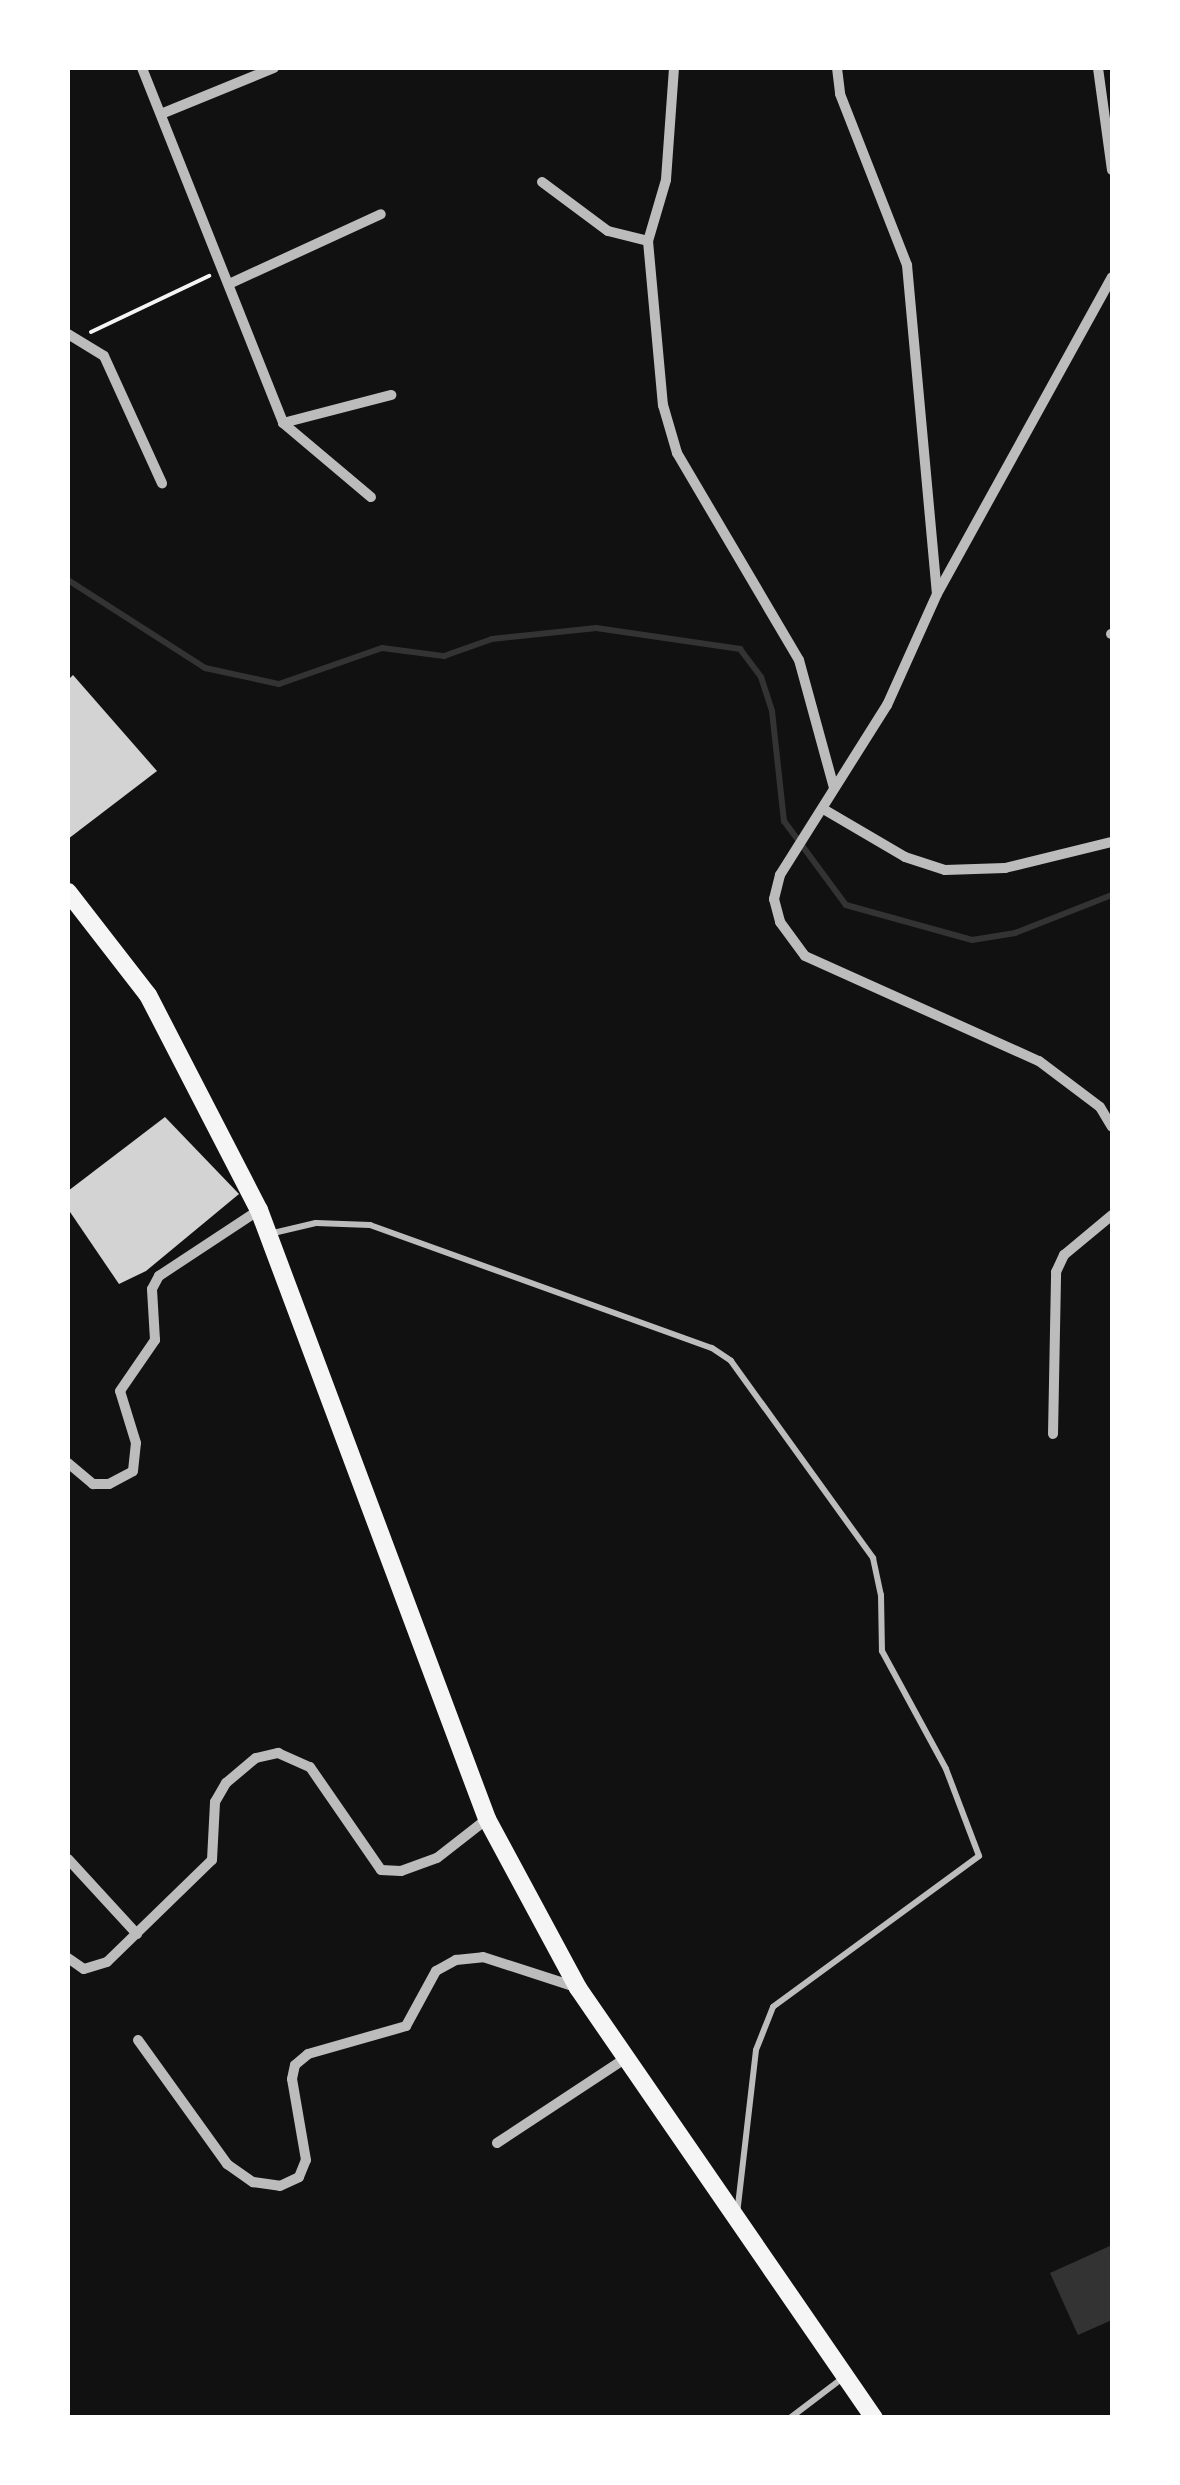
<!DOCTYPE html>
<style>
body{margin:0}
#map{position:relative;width:1180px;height:2485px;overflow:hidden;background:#111;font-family:"Open Sans",sans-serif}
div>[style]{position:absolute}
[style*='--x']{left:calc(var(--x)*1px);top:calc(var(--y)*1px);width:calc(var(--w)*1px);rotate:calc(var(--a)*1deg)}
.water>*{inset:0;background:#333}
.stream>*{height:6px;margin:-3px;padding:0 3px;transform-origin:3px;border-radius:3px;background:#333}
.building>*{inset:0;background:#d3d3d3}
.path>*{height:4px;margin:-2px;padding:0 2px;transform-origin:2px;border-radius:2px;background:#f5f5f5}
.service>*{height:6px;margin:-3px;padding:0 3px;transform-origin:3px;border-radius:3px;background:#bcbcbc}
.minor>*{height:10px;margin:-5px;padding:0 5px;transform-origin:5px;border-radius:5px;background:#bcbcbc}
.secondary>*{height:18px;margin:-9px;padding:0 9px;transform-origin:9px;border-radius:9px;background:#f5f5f5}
span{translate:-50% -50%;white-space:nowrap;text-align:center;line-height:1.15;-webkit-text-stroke:10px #fff;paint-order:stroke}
.frame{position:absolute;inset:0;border:70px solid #fff;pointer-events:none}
</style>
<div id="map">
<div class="water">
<div style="clip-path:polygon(1112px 2245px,1112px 2320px,1078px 2335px,1050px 2273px)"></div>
</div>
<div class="stream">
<div style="--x:68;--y:580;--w:163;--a:32.7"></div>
<div style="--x:205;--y:668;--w:76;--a:12.2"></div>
<div style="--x:279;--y:684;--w:109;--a:-19.3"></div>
<div style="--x:382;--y:648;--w:63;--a:7.4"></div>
<div style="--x:444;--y:656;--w:51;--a:-19.5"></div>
<div style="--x:492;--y:639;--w:105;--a:-6"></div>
<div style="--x:596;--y:628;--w:146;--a:8.3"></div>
<div style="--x:740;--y:649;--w:35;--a:53"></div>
<div style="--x:761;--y:677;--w:36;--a:72"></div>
<div style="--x:772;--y:711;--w:111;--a:83.8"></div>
<div style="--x:784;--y:821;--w:104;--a:53.6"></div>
<div style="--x:846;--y:905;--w:131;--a:15.5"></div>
<div style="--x:972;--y:940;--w:44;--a:-9.2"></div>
<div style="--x:1015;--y:933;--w:104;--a:-21.4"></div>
</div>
<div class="building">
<div style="clip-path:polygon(73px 675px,157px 771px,68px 839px,68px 680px)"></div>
<div style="clip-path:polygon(165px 1117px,239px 1194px,146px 1271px,119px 1284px,68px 1209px,68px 1191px)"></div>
</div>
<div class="path">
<div style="--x:91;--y:332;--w:131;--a:-25.4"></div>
</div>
<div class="service">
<div style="--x:269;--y:1234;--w:48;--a:-13.2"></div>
<div style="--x:316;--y:1223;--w:54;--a:2.1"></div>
<div style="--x:370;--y:1225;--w:363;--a:19.8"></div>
<div style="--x:712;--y:1348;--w:23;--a:34"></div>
<div style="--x:731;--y:1361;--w:243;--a:54.2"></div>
<div style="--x:873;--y:1558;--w:38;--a:78"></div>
<div style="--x:881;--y:1595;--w:56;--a:89"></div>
<div style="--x:882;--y:1651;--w:134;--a:61.5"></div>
<div style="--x:946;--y:1769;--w:93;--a:69.2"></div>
<div style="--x:979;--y:1856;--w:255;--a:143.8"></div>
<div style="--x:773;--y:2007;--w:46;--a:111.6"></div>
<div style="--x:756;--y:2050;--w:165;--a:96.6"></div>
<div style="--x:790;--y:2418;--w:68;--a:-37.2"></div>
</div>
<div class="minor">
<div style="--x:142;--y:68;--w:382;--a:68.3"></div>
<div style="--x:283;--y:423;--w:115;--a:40.1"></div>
<div style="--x:674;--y:68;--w:112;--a:94.1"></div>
<div style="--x:666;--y:180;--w:64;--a:106.4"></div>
<div style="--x:648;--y:241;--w:165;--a:84.8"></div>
<div style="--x:663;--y:405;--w:50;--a:73.7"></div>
<div style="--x:677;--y:453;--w:240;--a:59.5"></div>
<div style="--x:799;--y:660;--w:133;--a:74.7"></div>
<div style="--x:837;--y:68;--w:26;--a:83"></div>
<div style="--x:840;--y:94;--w:184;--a:68.6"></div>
<div style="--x:907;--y:265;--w:329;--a:84.8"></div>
<div style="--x:1098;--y:68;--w:103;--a:82.2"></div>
<div style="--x:161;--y:114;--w:122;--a:-22.2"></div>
<div style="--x:542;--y:182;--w:82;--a:36.6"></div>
<div style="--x:608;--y:231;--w:41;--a:14"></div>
<div style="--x:1112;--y:277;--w:362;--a:118.9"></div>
<div style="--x:937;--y:594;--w:122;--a:114.2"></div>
<div style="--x:887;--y:705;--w:201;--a:122.2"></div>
<div style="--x:780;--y:875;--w:25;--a:104"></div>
<div style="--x:774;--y:899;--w:24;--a:75"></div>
<div style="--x:780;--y:922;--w:42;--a:53.7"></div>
<div style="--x:805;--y:956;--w:256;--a:24.2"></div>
<div style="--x:1039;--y:1061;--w:76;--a:37"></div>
<div style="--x:1100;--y:1107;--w:23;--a:59"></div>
<div style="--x:229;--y:284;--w:167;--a:-24.7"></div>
<div style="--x:68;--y:334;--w:42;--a:31.4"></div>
<div style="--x:104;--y:356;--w:140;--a:65.5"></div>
<div style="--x:283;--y:423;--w:112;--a:-14.5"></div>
<div style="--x:1111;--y:634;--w:1;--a:0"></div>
<div style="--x:825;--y:810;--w:93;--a:30.4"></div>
<div style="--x:905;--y:857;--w:42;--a:18"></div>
<div style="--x:945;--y:870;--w:60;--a:-1.9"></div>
<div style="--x:1005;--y:868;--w:110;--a:-13.7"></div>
<div style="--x:1053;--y:1434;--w:162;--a:-88.9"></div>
<div style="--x:1056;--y:1272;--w:19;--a:-65"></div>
<div style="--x:1064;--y:1255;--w:62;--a:-39.8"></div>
<div style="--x:68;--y:1463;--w:33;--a:40"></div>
<div style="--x:93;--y:1484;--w:16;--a:0"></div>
<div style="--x:109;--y:1484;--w:27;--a:-28"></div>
<div style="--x:133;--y:1471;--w:28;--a:-84"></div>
<div style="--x:136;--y:1443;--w:54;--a:-107.1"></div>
<div style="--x:120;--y:1391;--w:62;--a:-55.5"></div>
<div style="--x:155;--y:1340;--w:51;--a:-93.4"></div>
<div style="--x:152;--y:1289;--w:15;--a:-62"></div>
<div style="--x:159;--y:1276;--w:120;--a:-33.4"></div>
<div style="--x:68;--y:1859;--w:102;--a:47.4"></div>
<div style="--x:68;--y:1958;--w:19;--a:35"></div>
<div style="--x:84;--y:1969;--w:24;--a:-17"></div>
<div style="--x:107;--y:1962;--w:146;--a:-44.2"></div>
<div style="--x:212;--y:1860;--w:58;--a:-87"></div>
<div style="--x:215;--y:1802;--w:22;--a:-60"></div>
<div style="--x:226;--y:1783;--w:39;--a:-40"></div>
<div style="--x:256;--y:1758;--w:23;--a:-13"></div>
<div style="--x:278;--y:1753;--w:35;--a:24"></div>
<div style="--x:310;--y:1767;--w:125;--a:55.4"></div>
<div style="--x:381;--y:1870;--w:20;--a:3"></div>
<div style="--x:401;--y:1871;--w:38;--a:-20"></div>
<div style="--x:437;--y:1858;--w:63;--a:-38"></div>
<div style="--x:138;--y:2040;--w:153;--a:54.3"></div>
<div style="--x:227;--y:2164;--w:32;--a:35"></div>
<div style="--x:253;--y:2182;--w:27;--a:8"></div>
<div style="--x:280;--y:2186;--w:21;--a:-25"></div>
<div style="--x:299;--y:2177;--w:18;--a:-68"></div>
<div style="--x:306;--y:2160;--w:82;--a:-99.8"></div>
<div style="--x:292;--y:2079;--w:14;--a:-78"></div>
<div style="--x:295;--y:2065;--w:17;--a:-40"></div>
<div style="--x:308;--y:2054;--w:102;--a:-15.9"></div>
<div style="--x:406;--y:2026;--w:63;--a:-61.4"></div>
<div style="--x:436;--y:1971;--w:23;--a:-29"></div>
<div style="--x:456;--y:1960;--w:27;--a:-6"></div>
<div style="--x:483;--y:1957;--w:98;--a:17.9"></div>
<div style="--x:497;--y:2143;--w:154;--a:-33.4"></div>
</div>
<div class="secondary">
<div style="--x:68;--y:892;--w:130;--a:52.2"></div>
<div style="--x:148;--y:995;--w:242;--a:62.7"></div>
<div style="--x:259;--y:1210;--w:650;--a:69.47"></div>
<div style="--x:487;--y:1819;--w:192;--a:61.7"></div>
<div style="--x:578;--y:1988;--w:522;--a:55.46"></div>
</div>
<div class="frame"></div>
</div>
